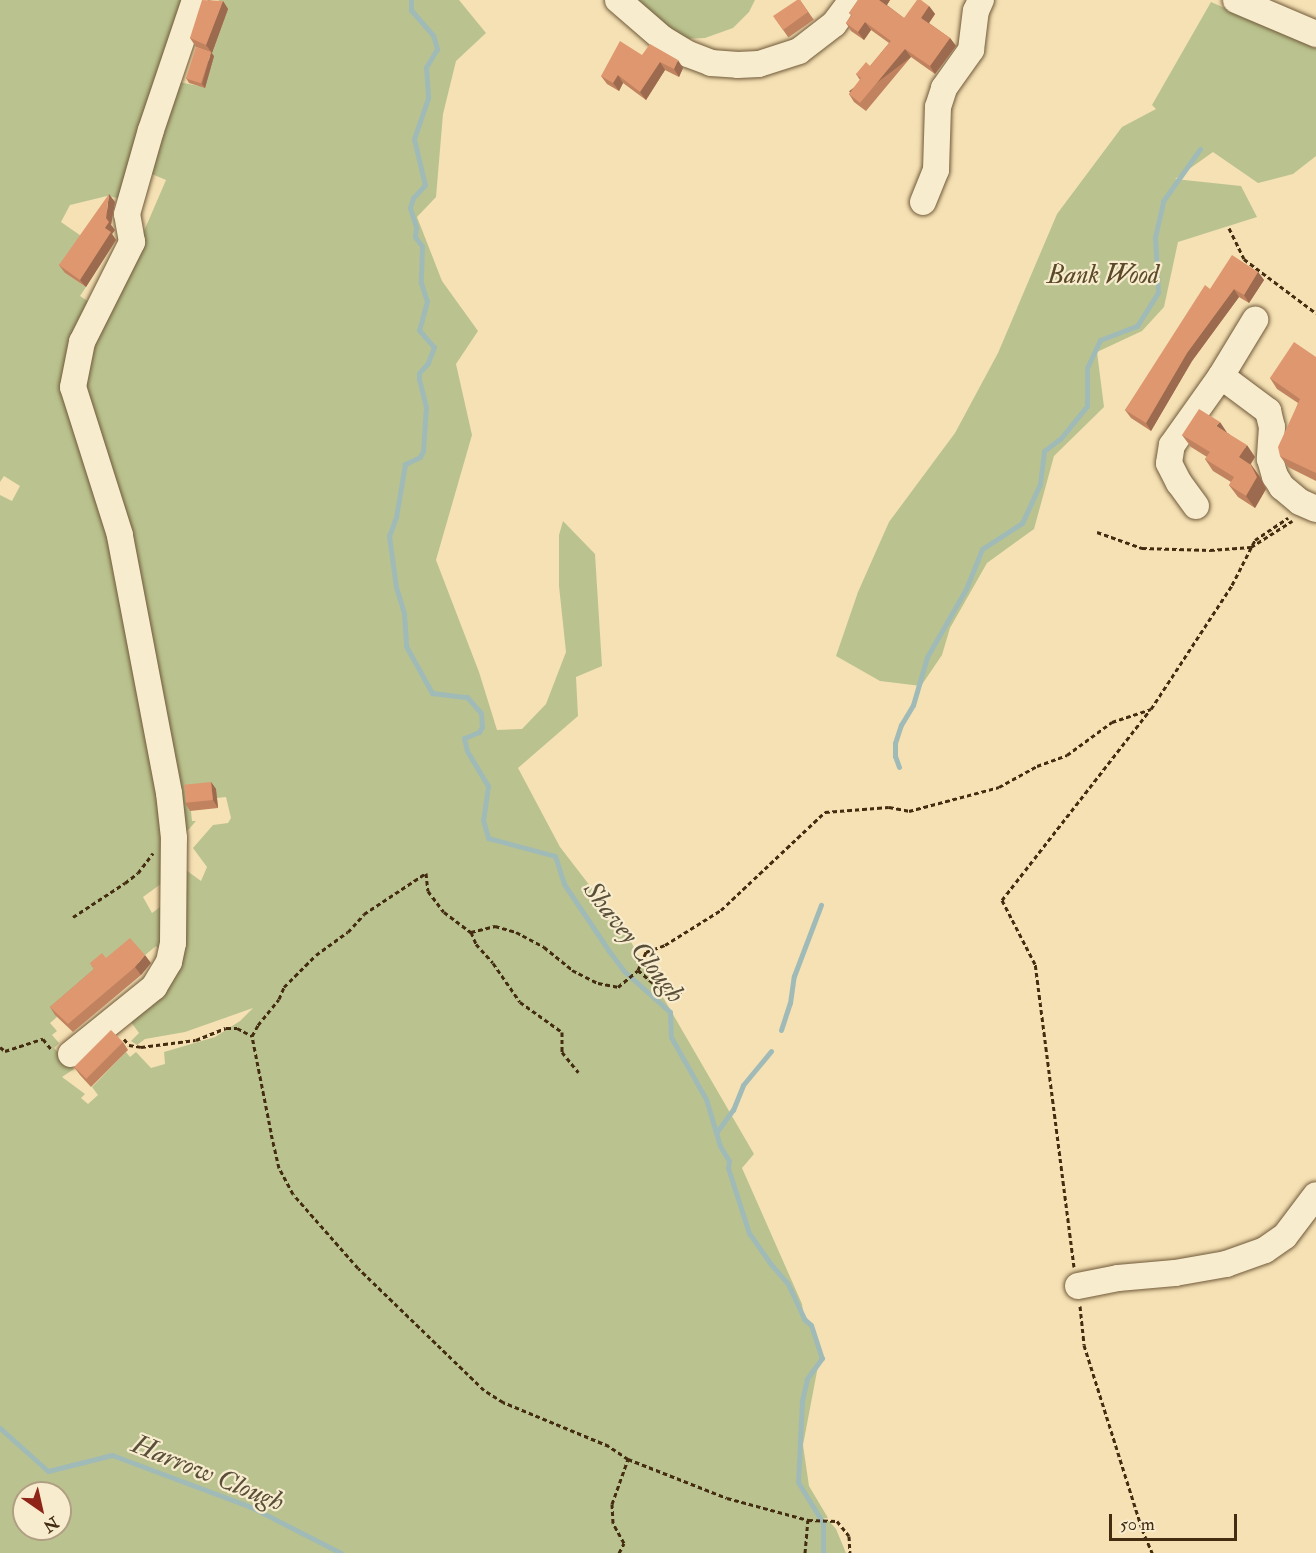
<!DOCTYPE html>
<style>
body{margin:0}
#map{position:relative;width:1316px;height:1553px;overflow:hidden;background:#f5e1b4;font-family:"IM FELL Double Pica",serif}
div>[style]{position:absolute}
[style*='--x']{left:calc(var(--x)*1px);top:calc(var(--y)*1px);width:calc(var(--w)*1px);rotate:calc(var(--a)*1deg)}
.green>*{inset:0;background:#bac38f}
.stream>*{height:5px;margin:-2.5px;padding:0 2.5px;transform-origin:2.5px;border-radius:2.5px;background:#a0bbb7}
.path>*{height:3px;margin-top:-1.5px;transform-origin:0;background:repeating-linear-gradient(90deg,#432c10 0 4.5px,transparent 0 7.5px)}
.roads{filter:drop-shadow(0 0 2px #705939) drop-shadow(0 0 2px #705939)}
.minor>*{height:26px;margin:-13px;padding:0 13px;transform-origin:13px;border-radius:13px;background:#f8ecce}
.wall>*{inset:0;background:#c0825f;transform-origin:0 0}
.shaded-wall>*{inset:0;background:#9c6a4e;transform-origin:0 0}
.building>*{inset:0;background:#df976f;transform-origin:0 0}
span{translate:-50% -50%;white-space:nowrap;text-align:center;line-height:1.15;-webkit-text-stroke:4.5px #f8ecce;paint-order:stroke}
.park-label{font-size:26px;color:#5b4a29;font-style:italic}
.water-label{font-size:27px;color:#5a503a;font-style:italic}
.north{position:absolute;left:12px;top:1481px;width:60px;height:60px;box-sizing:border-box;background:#f8ecce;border:2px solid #b09f82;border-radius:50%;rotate:146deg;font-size:16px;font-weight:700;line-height:24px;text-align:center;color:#432c10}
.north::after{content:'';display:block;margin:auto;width:21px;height:27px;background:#8f2418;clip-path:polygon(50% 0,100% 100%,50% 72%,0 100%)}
.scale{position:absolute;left:1109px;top:1514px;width:128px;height:27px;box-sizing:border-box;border:3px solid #432c10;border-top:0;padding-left:8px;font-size:18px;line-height:21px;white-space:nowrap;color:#432c10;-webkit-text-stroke:4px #f8ecce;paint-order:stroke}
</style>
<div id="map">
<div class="green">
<div style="clip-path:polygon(evenodd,0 0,186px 0,141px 139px,138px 140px,123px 199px,107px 196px,70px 205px,61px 222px,87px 240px,80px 249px,75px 246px,68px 255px,74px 259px,65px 273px,86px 287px,80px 296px,92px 304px,75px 336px,71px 388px,74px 406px,121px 556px,125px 592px,169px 816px,170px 858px,169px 878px,143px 897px,152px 913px,168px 901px,170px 930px,165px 956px,156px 946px,144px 956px,136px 946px,112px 966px,107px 961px,95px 971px,100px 977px,56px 1015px,57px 1017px,50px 1023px,57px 1031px,52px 1035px,59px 1043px,54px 1048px,74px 1069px,62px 1077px,85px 1094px,81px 1098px,88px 1104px,98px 1095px,92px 1087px,126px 1052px,130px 1057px,136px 1052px,151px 1068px,165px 1064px,164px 1052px,215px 1037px,240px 1021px,253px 1008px,185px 1032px,145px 1039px,137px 1045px,131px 1041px,139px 1033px,128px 1018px,128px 1015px,166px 984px,176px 959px,179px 937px,179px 865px,201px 881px,207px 867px,193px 848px,213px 825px,228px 823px,231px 818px,226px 797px,217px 798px,216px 789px,189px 792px,192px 821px,196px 821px,182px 837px,125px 544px,80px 396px,82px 361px,87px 343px,138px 245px,166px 180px,145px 171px,173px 81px,205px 87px,213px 57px,208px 55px,228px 9px,217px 5px,219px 0,459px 0,486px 33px,456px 61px,443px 114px,436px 197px,417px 217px,442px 281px,478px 331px,456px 364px,472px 435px,436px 560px,479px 672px,497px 730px,522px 729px,546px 704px,566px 652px,559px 586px,559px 535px,563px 521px,595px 554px,602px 666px,576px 677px,578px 716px,518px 768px,560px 847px,624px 930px,754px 1154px,742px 1168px,802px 1304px,804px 1318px,811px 1325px,822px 1358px,818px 1366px,803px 1445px,809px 1486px,828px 1518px,819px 1519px,819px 1521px,829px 1521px,836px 1529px,846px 1553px,0 1553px,0 495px,12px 501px,20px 486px,4px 476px,0 482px,0 0,24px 1493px,60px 1493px,60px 1529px,24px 1529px,24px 1493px)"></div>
<div style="clip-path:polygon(633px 0,755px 0,749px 12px,733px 28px,705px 38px,680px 39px)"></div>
<div style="clip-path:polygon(1211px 2px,1316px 48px,1316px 156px,1293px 174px,1258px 183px,1213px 152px,1175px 179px,1241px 186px,1257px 217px,1178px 242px,1164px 307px,1142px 331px,1097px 352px,1104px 407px,1054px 456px,1034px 529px,987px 563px,950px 628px,942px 655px,921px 686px,880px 681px,836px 656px,858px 592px,889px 522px,955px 433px,998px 353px,1057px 214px,1122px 127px,1156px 109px,1152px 105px)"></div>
</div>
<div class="stream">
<div style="--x:411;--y:0;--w:10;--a:90"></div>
<div style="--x:411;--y:10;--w:33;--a:49"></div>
<div style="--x:433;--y:35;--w:15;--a:74"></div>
<div style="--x:437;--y:49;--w:21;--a:121"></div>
<div style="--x:426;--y:67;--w:31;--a:86"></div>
<div style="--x:428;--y:98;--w:43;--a:108.9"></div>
<div style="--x:414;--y:139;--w:47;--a:76.6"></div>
<div style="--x:425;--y:185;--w:18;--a:133"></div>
<div style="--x:413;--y:198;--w:10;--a:107"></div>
<div style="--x:410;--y:208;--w:20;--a:72"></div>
<div style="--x:416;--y:227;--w:10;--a:96"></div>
<div style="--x:415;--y:237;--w:11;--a:52"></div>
<div style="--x:422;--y:246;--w:37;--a:92"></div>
<div style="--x:421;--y:283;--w:19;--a:72"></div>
<div style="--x:427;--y:301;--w:30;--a:105"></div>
<div style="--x:419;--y:330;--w:23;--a:49"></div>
<div style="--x:434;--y:347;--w:17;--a:111"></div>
<div style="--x:428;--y:363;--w:13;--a:132"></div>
<div style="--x:419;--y:373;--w:6;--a:90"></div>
<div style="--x:419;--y:379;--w:29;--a:76"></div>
<div style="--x:426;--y:407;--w:44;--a:93.9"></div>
<div style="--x:423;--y:451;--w:7;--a:117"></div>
<div style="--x:420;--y:457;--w:17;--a:155"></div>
<div style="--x:405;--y:464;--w:54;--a:99.6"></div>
<div style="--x:396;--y:517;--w:20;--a:110"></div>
<div style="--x:389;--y:536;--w:51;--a:82.2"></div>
<div style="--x:396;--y:587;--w:28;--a:73"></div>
<div style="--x:404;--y:614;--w:32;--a:86"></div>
<div style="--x:406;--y:646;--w:54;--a:61"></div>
<div style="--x:432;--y:693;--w:35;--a:7"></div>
<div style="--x:467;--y:697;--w:21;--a:49"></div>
<div style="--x:481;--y:713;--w:14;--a:86"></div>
<div style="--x:482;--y:727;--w:6;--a:121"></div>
<div style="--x:479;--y:732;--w:16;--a:158"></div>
<div style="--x:464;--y:738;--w:13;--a:77"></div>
<div style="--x:467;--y:751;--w:41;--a:59"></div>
<div style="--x:488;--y:786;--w:34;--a:98"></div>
<div style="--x:483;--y:820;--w:19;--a:74"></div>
<div style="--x:488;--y:838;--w:69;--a:15"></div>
<div style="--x:555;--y:856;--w:29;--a:72"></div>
<div style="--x:564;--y:884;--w:81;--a:56.1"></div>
<div style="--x:609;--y:951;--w:26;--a:53"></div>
<div style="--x:625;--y:972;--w:60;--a:41.6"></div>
<div style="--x:670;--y:1012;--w:25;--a:88"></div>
<div style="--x:671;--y:1037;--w:71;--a:60.6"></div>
<div style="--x:706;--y:1099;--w:49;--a:73.4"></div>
<div style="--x:720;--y:1146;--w:17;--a:59"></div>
<div style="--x:729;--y:1161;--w:7;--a:98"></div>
<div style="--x:728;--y:1168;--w:68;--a:72.1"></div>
<div style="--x:749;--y:1233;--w:35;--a:55"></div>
<div style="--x:769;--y:1262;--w:29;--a:49"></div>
<div style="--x:788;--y:1284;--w:38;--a:65"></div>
<div style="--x:804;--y:1319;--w:9;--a:41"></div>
<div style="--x:811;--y:1325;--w:35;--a:72"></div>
<div style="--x:822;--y:1358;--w:26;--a:126"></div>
<div style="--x:807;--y:1379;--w:23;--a:103"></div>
<div style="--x:802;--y:1401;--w:81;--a:92.8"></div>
<div style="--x:798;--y:1482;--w:48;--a:58.6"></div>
<div style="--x:823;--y:1523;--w:30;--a:90"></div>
<div style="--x:899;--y:767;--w:12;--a:-110"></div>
<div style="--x:895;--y:756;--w:13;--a:-90"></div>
<div style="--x:895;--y:743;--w:19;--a:-72"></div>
<div style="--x:901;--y:725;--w:23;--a:-59"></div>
<div style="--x:913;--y:705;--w:50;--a:-73.7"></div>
<div style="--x:927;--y:657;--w:78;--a:-60.2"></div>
<div style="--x:966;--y:589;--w:43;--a:-68.2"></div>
<div style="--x:982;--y:549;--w:48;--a:-33"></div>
<div style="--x:1022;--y:523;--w:43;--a:-65.2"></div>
<div style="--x:1040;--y:484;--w:33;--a:-83"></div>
<div style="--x:1044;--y:451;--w:21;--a:-37"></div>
<div style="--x:1061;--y:438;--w:41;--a:-50.9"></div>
<div style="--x:1087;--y:406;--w:38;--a:-90"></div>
<div style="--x:1087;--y:368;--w:31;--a:-65"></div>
<div style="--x:1100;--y:340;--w:40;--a:-21"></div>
<div style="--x:1137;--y:326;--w:40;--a:-58"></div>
<div style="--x:1158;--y:292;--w:55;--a:-93.1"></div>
<div style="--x:1155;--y:237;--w:37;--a:-77"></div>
<div style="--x:1163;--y:201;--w:64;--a:-54.6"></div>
<div style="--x:781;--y:1030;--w:28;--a:-72"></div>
<div style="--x:790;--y:1003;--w:27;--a:-82"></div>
<div style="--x:794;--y:976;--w:76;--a:-69.2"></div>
<div style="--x:716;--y:1133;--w:29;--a:-54"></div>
<div style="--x:733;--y:1110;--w:27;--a:-68"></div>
<div style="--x:743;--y:1085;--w:44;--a:-50.5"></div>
<div style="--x:0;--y:1428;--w:64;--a:41.9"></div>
<div style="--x:48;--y:1471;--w:66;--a:-14"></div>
<div style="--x:112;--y:1455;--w:148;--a:20.5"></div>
<div style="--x:251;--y:1507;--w:101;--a:27.1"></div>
</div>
<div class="path">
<div style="--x:1229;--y:228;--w:34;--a:64"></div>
<div style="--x:1244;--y:259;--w:90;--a:36.9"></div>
<div style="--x:1097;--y:532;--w:48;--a:19.6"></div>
<div style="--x:1142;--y:548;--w:68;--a:1.7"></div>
<div style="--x:1210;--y:550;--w:41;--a:-4.2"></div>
<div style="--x:1251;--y:547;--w:49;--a:-32.4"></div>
<div style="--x:73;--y:917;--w:62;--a:-33.2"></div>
<div style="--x:125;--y:883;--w:16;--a:-38"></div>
<div style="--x:138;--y:873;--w:25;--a:-53"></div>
<div style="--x:471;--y:932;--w:13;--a:67"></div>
<div style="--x:476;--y:944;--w:25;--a:48"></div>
<div style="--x:493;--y:963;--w:47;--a:55.3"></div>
<div style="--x:520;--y:1002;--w:52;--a:35.5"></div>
<div style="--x:562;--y:1032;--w:20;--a:90"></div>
<div style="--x:562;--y:1052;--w:26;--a:51"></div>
<div style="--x:638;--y:970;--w:33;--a:41"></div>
<div style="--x:663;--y:992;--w:19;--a:0"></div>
<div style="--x:124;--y:1039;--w:8;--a:50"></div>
<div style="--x:129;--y:1045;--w:12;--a:9"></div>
<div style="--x:141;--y:1047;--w:55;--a:-7.3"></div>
<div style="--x:196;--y:1040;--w:32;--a:-22"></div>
<div style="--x:226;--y:1028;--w:11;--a:0"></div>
<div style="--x:237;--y:1028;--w:17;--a:28"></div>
<div style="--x:0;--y:1047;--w:6;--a:39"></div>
<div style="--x:5;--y:1051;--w:40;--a:-18"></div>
<div style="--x:43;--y:1039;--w:13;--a:51"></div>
<div style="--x:1074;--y:1267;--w:305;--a:-97.3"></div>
<div style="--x:1035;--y:964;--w:72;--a:-117.3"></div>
<div style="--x:1002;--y:900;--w:239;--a:-52.1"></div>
<div style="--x:1080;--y:1306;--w:39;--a:84"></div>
<div style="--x:1084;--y:1345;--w:193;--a:72.5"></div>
<div style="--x:1142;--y:1529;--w:26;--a:67"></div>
<div style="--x:628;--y:1459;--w:106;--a:21.5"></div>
<div style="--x:727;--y:1498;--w:84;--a:15.2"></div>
<div style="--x:808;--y:1520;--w:29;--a:2"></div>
<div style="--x:837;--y:1521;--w:19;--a:51"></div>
<div style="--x:849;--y:1536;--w:17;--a:87"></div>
<div style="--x:619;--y:1553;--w:11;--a:-63"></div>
<div style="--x:624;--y:1543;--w:23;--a:-119"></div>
<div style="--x:613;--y:1523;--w:19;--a:-93"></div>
<div style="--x:612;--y:1504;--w:48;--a:-70.4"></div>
<div style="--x:628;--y:1459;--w:23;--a:-146"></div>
<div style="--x:609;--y:1446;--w:115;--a:-157.5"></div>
<div style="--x:503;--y:1402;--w:22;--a:-148"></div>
<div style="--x:484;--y:1390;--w:175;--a:-135.9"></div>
<div style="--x:358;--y:1268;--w:98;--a:-131.3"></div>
<div style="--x:293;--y:1194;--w:30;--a:-118"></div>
<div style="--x:279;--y:1168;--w:37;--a:-103"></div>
<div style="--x:271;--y:1132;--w:98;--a:-101.2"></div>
<div style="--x:252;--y:1036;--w:13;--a:-61"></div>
<div style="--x:258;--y:1025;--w:33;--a:-51"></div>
<div style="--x:279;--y:999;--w:13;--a:-67"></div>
<div style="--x:284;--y:987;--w:45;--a:-45"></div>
<div style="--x:316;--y:955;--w:39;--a:-36"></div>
<div style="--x:348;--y:932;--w:24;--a:-48"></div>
<div style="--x:364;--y:914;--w:74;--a:-33.5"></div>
<div style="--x:426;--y:873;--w:18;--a:84"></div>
<div style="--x:428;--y:891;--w:26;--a:53"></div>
<div style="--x:444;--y:912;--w:34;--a:37"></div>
<div style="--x:471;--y:932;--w:25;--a:-14"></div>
<div style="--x:495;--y:926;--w:22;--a:16"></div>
<div style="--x:516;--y:932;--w:32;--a:28"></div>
<div style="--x:544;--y:947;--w:36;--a:39"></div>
<div style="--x:572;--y:970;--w:29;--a:27"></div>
<div style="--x:598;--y:983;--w:20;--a:11"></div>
<div style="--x:618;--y:987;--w:26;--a:-40"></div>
<div style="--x:638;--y:970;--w:20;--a:-66"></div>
<div style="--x:646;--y:952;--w:20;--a:-20"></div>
<div style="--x:665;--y:945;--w:66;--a:-32"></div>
<div style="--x:721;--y:910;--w:143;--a:-43.3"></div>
<div style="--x:825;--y:812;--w:64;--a:-4.5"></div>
<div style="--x:889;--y:807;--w:20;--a:11"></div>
<div style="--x:909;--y:811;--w:93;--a:-14.9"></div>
<div style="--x:999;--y:787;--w:43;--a:-28.9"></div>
<div style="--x:1037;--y:766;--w:32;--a:-20"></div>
<div style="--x:1067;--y:755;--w:56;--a:-36.3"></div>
<div style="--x:1112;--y:722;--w:41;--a:-18.4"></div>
<div style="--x:1151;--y:709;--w:148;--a:-56.8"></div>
<div style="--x:1232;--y:585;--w:51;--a:-62.9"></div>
<div style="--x:1255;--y:540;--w:40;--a:-34"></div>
<div style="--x:805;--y:1553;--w:33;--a:-85"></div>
</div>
<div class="roads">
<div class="minor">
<div style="--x:618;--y:0;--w:60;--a:40.9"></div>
<div style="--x:663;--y:39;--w:29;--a:31"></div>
<div style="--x:688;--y:54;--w:25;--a:21"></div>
<div style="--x:711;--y:63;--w:27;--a:4"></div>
<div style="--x:738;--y:65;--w:21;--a:-3"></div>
<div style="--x:759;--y:64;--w:42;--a:-18"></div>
<div style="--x:799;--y:51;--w:44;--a:-37.6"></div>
<div style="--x:834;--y:24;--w:30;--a:-53"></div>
<div style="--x:1236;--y:0;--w:87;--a:23"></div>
<div style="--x:923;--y:202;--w:35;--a:-68"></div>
<div style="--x:936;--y:170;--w:63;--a:-88.2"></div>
<div style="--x:938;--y:107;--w:20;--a:-72"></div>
<div style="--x:944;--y:88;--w:47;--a:-54.6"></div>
<div style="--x:971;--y:50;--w:39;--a:-83"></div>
<div style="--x:976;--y:11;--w:12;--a:-66"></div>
<div style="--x:1221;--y:376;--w:59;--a:36.7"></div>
<div style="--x:1268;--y:411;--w:16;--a:76"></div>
<div style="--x:1272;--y:427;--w:32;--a:94"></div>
<div style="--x:1270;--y:459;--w:18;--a:74"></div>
<div style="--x:1275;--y:476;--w:13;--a:58"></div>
<div style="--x:1282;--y:487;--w:23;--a:40"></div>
<div style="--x:1300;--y:502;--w:17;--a:24"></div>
<div style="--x:1196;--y:506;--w:29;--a:-126"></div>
<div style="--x:1179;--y:483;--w:22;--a:-117"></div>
<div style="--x:1169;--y:463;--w:18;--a:-81"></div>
<div style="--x:1172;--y:445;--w:85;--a:-54.6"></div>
<div style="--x:1221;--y:376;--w:66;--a:-58.7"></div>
<div style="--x:71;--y:1054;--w:107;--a:-38.9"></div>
<div style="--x:154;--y:987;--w:29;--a:-59"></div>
<div style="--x:169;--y:962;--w:19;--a:-78"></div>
<div style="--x:173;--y:943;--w:105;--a:-89.5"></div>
<div style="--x:174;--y:838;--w:45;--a:-96.3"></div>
<div style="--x:169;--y:793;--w:263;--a:-100.8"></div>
<div style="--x:120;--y:535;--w:155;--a:-107.6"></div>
<div style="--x:73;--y:387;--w:46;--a:-78.7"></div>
<div style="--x:82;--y:342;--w:112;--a:-63.4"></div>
<div style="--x:132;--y:242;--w:28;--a:-100"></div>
<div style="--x:127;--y:214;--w:87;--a:-74.1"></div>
<div style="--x:151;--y:130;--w:137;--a:-71.3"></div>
<div style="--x:1078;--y:1286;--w:41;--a:-11.3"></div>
<div style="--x:1118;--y:1278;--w:57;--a:-5"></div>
<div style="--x:1175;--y:1273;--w:52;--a:-10"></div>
<div style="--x:1226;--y:1264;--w:41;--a:-19.7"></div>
<div style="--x:1265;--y:1250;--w:24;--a:-35"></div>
<div style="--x:1285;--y:1236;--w:51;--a:-52.9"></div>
</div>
</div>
<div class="wall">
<div style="left:800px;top:0;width:24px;height:31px;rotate:55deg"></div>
<div style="clip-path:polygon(858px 0,890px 0,887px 5px,904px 18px,929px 6px,935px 14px,929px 23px,950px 38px,956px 46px,935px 74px,911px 57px,866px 111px,854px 102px,849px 94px,860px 80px,856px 74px,870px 66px,889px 43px,871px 30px,864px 40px,851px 31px,846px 23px,851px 15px,849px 13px)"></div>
<div style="clip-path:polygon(223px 1px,228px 9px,212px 53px,196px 47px,190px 38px)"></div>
<div style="clip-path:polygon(642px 55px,683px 68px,679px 77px,665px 70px,646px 100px,623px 83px,619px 91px,607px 84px,601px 76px)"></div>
<div style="clip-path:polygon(214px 56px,205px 88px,189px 83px,186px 78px)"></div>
<div style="clip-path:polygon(115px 202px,111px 225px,115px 230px,112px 234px,116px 240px,86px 287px,65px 273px,59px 265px)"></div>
<div style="clip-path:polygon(1258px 272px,1264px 280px,1249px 303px,1239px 297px,1192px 361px,1151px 431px,1131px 418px,1125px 410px,1210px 289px)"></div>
<div style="clip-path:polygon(1316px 357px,1316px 481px,1288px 467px,1280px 456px,1298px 403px,1277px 389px,1270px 378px)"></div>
<div style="clip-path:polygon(1228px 433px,1255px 457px,1251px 464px,1260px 477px,1266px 489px,1255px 508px,1238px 497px,1229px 485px,1231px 482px,1213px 471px,1205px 459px,1207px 457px,1191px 447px,1182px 435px)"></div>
<div style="clip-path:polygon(211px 782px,216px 789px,218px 808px,190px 811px,185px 803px)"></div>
<div style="clip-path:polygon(90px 963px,151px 963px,141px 975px,73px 1032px,55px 1015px,50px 1007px,94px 969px)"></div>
<div style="clip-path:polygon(123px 1042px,128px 1050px,91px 1087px,80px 1075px,74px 1067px)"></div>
</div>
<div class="shaded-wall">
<div style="clip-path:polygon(879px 0,890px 0,885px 8px)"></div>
<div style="clip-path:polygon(223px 1px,228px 9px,212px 53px,206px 45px)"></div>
<div style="clip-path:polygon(929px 6px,935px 14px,927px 26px,921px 18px)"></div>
<div style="clip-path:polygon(865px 22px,871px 30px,864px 40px,858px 32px)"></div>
<div style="clip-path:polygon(950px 38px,956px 46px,935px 74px,930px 66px)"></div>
<div style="left:905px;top:49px;width:10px;height:70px;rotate:53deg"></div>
<div style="clip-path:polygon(211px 52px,214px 56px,205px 88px,202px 84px)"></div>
<div style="clip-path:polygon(678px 60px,683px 68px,679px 77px,674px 69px)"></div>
<div style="clip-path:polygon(660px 62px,665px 70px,646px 100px,640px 92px)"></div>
<div style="clip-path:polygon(618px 75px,623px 83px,619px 91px,613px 83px)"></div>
<div style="clip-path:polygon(109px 194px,115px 202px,111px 225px,115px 230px,112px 234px,116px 240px,86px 287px,80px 280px,105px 228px)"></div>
<div style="clip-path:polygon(1258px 272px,1264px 280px,1249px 303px,1244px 295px)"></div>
<div style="clip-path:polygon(1234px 289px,1239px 297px,1192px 361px,1151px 431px,1146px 423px,1187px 353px)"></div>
<div style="clip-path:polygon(1220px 422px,1228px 434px,1216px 426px)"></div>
<div style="clip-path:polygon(1247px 445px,1255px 457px,1247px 469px,1239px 457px)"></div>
<div style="clip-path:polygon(1251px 465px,1260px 477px,1266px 489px,1255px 508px,1246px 496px)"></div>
<div style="clip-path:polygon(211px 782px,216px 789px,218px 808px,213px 800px)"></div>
<div style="clip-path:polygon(145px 955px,151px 963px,141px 975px,135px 967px)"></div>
</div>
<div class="building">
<div style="clip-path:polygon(202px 0,223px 1px,206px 45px,190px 38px)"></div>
<div style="clip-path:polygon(797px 0,800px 0,808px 12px,783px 30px,773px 16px)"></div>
<div style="clip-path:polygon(858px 0,879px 0,904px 18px,917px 0,921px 0,929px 6px,921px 18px,950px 38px,930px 66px,905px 49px,860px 103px,849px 94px,861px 78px,856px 74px,866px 62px,870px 66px,891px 41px,865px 22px,858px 32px,846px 23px,852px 15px,849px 13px)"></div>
<div style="clip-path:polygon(620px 41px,642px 55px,650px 44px,678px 60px,674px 69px,660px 62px,640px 92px,618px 75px,613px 83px,601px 76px)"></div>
<div style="left:196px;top:47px;width:16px;height:33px;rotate:18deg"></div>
<div style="clip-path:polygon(109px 194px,106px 218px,109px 222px,105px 228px,111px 232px,80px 280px,59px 265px)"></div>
<div style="clip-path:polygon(1232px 255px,1258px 272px,1244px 295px,1234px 289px,1187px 353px,1146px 423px,1125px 410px,1205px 285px,1210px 289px)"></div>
<div style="clip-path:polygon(1294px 342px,1316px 357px,1316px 473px,1280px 456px,1278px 447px,1300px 399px,1270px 378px)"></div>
<div style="clip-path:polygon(1199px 409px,1220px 422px,1216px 426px,1247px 445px,1239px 457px,1251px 465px,1257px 477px,1246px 496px,1229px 485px,1234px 477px,1205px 459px,1210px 452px,1182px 435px)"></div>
<div style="left:211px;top:782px;width:18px;height:27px;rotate:84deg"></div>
<div style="clip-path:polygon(130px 938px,145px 955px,135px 967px,68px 1024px,50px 1007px,94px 969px,90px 963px,102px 953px,106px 958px)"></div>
<div style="left:111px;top:1030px;width:17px;height:52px;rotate:45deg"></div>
</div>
<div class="park-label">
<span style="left:1103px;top:276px">Bank Wood</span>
</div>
<div class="water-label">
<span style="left:634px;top:942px;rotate:52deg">Shavey Clough</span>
<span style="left:208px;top:1473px;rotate:22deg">Harrow Clough</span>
</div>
<div class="north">N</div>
<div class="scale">50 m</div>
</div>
